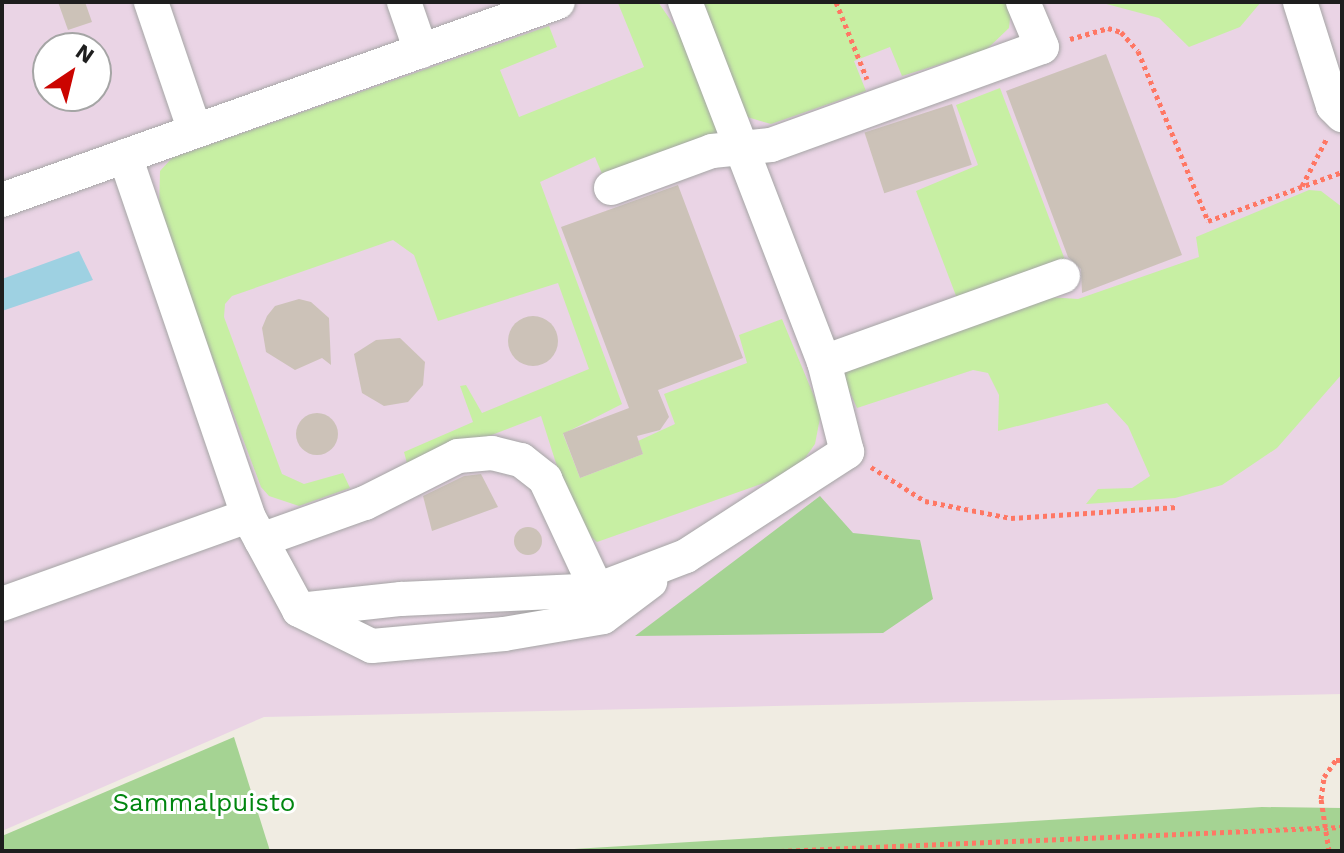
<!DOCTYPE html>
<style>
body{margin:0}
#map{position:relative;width:1344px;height:853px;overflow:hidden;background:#f0ece2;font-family:"Work Sans",sans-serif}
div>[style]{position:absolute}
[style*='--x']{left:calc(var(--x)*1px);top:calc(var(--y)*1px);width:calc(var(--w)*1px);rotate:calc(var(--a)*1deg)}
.industrial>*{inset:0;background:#ead4e5}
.grass>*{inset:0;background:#c7efa3}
.forest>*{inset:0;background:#a5d393}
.water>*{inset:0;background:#9ed1e2}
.building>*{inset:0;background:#ccc2b8;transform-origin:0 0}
.round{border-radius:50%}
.path>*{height:5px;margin-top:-2.5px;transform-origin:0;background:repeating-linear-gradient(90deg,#ff7764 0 4px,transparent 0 8px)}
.roads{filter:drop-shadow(0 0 2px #a5a5a5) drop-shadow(0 0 2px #a5a5a5)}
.minor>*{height:34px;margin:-17px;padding:0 17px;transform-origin:17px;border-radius:17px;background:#fff}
span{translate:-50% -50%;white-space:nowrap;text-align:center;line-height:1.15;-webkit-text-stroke:6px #fff;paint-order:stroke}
.park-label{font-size:26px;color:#01860f}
.frame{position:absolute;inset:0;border:4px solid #1e1e1e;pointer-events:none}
.north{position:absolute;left:32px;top:32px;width:80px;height:80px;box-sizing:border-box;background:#fff;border:2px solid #a5a5a5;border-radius:50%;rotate:35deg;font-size:22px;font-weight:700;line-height:32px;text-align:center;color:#1e1e1e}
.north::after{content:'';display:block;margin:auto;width:28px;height:36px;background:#cb0400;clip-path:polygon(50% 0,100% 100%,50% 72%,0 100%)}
</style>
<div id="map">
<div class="industrial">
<div style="clip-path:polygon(evenodd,2px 2px,1342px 2px,1342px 694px,264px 717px,2px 831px,2px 2px,48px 48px,96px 48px,96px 96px,48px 96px,48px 48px)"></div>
</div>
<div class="grass">
<div style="clip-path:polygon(658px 2px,683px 38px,723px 138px,606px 183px,595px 157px,540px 182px,622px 404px,563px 434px,580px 478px,643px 454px,638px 441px,675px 424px,664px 394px,747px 363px,739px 335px,782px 319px,821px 413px,815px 444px,803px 461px,770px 481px,597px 542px,575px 523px,541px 416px,408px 467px,404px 452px,473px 422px,460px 386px,466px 385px,482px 413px,589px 369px,558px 283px,438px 321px,414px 255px,393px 240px,232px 296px,225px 304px,224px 317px,282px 474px,304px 484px,343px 473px,350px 488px,299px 506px,269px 496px,261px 487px,159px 215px,160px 171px,172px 158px,549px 26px,557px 47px,500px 70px,519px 117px,644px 67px,618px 3px)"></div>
<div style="clip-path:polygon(703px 2px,1008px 2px,1011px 9px,1009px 28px,986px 50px,902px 76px,890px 47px,854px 61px,866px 91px,771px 124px,747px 117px)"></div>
<div style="clip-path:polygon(1099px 2px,1261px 2px,1240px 27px,1189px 47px,1159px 18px)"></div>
<div style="clip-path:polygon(1000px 88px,1065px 260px,958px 301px,916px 191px,978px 165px,956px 105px)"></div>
<div style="clip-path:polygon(1309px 190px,1321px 191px,1342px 207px,1342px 374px,1277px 448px,1222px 485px,1175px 498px,1086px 504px,1098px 489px,1132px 488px,1150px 476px,1128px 426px,1107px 403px,998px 431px,999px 395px,988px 373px,973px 370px,857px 408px,842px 375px,852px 360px,1047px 297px,1078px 299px,1199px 257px,1196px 237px)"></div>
</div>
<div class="forest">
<div style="clip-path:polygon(820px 496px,853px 533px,920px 540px,933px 599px,883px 633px,635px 636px)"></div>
<div style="clip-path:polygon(234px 737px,270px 851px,2px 851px,2px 836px)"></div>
<div style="clip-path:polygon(1262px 807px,1342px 808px,1342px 851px,541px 851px)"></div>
</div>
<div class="water">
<div style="clip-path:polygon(79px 251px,93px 280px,2px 311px,2px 279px)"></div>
</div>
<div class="building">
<div style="clip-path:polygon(58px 2px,85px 2px,92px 22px,68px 30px)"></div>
<div style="clip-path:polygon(1106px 54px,1182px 255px,1082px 293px,1081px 269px,1068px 257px,1006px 91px)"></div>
<div style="left:952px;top:104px;width:64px;height:92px;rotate:72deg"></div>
<div style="clip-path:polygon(678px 185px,743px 358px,658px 390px,669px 417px,660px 430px,637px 436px,643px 454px,580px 478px,563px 433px,629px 408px,561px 227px)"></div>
<div style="clip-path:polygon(299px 299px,311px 302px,329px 318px,331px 365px,322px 358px,295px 370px,266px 352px,262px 328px,267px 316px,275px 306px)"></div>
<div class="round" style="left:508px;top:316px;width:50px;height:50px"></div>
<div style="clip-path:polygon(400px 338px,425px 362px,423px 385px,408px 402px,384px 406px,362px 393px,354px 354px,376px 340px)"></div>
<div class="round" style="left:296px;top:413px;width:42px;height:42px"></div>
<div style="clip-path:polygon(481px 474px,498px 507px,432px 531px,423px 496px,464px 476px)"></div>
<div class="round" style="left:514px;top:527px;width:28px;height:28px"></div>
</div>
<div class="path">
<div style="--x:836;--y:2;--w:83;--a:68.1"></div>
<div style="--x:1070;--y:39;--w:40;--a:-16"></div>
<div style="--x:1108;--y:28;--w:14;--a:17"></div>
<div style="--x:1121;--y:32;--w:25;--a:48"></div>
<div style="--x:1138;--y:51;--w:184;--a:67.6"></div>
<div style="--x:1208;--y:221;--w:143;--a:-20.1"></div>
<div style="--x:1302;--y:186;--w:54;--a:-62.5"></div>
<div style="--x:871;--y:467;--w:64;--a:32.2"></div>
<div style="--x:925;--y:501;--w:88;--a:11.2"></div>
<div style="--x:1011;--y:518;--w:166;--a:-3.8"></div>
<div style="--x:780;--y:851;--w:563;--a:-2.45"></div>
<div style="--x:1329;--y:851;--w:53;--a:-98.7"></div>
<div style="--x:1321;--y:799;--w:22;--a:-82"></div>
<div style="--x:1324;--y:777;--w:21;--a:-55"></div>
<div style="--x:1336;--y:760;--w:6;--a:0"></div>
</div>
<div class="roads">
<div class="minor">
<div style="--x:151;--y:2;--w:136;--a:71.2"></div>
<div style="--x:404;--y:2;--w:52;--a:70.9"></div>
<div style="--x:1300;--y:2;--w:109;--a:72.4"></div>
<div style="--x:1333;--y:106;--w:13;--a:45"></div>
<div style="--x:125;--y:156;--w:380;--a:71.1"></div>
<div style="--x:248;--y:516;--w:107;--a:61.5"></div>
<div style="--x:299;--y:610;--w:81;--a:26.3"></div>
<div style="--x:372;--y:646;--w:133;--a:-5.2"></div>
<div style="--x:504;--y:634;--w:100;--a:-9.7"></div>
<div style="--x:603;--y:617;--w:59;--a:-36.7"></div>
<div style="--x:611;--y:188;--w:108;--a:-20.1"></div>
<div style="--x:712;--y:151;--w:59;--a:-5.8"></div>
<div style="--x:771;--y:145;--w:288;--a:-19.9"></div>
<div style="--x:1042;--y:47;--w:49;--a:-112.9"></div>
<div style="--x:2;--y:200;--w:590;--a:-19.6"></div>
<div style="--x:824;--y:362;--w:254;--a:-19.8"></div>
<div style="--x:261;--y:540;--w:110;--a:-19.6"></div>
<div style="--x:365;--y:503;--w:104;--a:-26.8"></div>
<div style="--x:458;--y:456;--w:34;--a:-5"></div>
<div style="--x:492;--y:453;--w:30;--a:14"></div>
<div style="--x:521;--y:460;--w:31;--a:38"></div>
<div style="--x:545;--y:479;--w:123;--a:64.9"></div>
<div style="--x:2;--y:604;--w:261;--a:-19.7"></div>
<div style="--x:299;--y:610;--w:103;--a:-6.2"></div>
<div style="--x:401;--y:599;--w:196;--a:-2.6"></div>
<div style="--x:597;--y:590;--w:95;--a:-20.9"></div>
<div style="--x:686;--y:556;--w:192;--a:-32.9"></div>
<div style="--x:847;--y:452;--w:93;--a:-104.3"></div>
<div style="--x:824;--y:362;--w:386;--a:-111.1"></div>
</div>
</div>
<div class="park-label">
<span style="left:204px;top:803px">Sammalpuisto</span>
</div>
<div class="frame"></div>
<div class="north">N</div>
</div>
